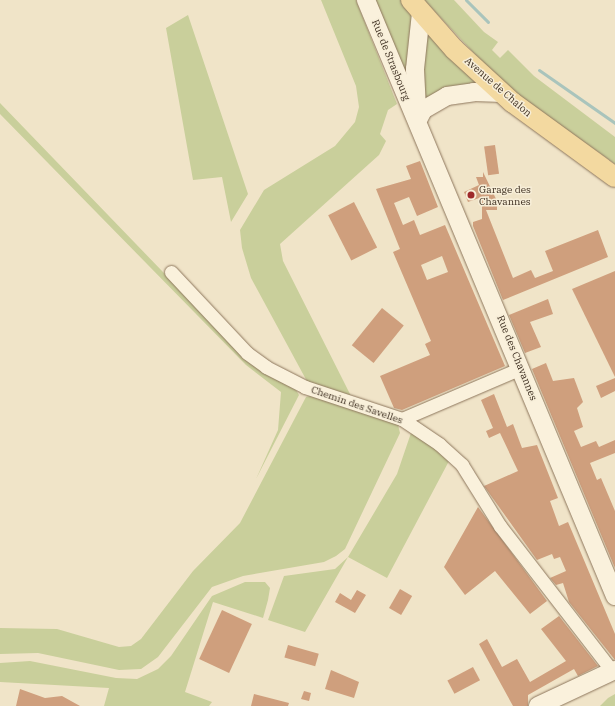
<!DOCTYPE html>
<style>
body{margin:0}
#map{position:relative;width:615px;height:706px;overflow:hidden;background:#f0e4c8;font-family:"IBM Plex Serif",serif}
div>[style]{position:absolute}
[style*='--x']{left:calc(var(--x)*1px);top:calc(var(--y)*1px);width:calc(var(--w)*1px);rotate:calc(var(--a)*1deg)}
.green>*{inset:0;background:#c9cf9b}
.stream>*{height:3px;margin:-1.5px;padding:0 1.5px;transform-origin:1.5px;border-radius:1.5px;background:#a9c4bc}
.building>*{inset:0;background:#cf9f7d;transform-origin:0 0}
.roads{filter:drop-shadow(0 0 1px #8d765c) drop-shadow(0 0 1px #8d765c)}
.street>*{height:13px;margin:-6.5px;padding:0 6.5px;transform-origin:6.5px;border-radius:6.5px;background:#faf1dc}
.secondary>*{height:18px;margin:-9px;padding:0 9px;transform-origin:9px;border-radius:9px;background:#faf1dc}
.primary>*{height:20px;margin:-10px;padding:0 10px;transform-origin:10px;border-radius:10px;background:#f3d9a0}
.dots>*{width:11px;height:11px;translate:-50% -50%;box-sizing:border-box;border:2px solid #f7eed8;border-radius:50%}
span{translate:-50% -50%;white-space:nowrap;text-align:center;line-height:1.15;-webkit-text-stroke:3px #f7eed8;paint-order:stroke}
.street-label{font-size:10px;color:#3d2e20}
.poi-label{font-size:10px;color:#3d2e20}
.left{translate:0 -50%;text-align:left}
</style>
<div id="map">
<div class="green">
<div style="clip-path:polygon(321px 0,356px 0,397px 104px,388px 110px,380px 134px,386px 141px,379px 155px,280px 244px,283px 261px,353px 400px,309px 385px,251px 278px,242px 248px,240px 230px,264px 190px,335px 146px,355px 122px,359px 107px,356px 86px)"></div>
<div style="clip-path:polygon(370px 0,401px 0,417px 19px,411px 87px)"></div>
<div style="clip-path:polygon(424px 0,454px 0,484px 32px,498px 42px,492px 50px,500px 58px,508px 50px,534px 76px,615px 137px,615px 164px,505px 86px)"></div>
<div style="clip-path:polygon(188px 15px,248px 194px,231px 222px,222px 177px,193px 180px,166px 28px)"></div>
<div style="clip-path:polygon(428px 32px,482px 85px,425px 98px,419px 77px)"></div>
<div style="clip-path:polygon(0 103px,217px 328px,296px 390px,299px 395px,256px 479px,278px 430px,281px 392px,246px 365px,0 114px)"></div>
<div style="clip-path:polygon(313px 395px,391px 421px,398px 425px,400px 433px,345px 549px,336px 556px,324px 562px,243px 576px,212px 587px,158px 657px,141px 669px,119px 670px,38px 653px,0 654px,0 628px,57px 629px,119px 647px,131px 646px,141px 639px,193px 571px,240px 523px,306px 397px)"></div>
<div style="clip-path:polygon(412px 430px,449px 461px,387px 578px,348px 557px,305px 632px,268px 620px,284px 576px,335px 569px,348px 557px,397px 474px)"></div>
<div style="clip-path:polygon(245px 582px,265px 582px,270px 588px,268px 600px,263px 618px,213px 602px,185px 692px,212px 702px,209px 706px,104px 706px,109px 688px,0 682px,0 663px,30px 661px,116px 678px,137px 679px,158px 669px,171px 656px,212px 596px)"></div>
<div style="clip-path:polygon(615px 694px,615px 706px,600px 706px,608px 698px)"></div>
</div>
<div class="stream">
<div style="--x:466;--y:0;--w:31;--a:45"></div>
<div style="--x:539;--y:70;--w:93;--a:34.9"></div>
</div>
<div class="building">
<div style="left:495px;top:145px;width:29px;height:11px;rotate:82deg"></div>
<div style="clip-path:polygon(evenodd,420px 161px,438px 207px,417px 216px,409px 197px,394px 203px,403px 225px,414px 220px,420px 235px,445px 225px,505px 366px,402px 410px,394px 408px,380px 376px,430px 355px,425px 344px,431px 341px,393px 252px,400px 249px,376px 189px,411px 179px,406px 166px,420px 161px,442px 256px,448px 272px,427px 280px,421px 265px,442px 256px)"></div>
<div style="clip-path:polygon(483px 172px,497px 201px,497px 210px,486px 210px,513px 278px,531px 270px,535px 278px,553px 271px,545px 251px,598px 230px,608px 257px,503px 300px,473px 226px,473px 222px,482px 219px,482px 197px,468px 202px,464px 192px,479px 185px,476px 177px,483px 177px)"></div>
<div style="left:354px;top:202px;width:51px;height:29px;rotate:63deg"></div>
<div style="clip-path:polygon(615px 271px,615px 377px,572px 289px)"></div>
<div style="clip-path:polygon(548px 299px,553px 314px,530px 322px,541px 347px,525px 353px,509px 315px)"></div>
<div style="left:382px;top:308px;width:28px;height:48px;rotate:39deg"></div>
<div style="clip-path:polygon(546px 363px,553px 381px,574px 378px,583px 402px,577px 408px,583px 427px,574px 431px,581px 447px,596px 441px,599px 447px,615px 440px,615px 453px,590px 463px,597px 480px,601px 478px,615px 511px,615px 568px,532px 369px)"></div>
<div style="clip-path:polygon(615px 378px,615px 391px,601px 398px,596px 386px)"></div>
<div style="clip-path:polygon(494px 394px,507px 427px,513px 424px,522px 448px,537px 445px,558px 498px,550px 501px,559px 526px,568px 522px,615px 634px,615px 660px,569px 602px,563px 583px,556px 585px,550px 578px,566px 571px,560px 557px,554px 559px,552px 554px,537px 560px,484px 486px,518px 471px,500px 433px,489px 438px,486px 431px,493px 428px,481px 400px)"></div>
<div style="clip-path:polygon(478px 507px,547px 601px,530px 614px,495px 571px,465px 595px,444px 567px)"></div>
<div style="left:400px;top:589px;width:14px;height:22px;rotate:30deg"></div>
<div style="clip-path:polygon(357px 590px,366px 595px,355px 613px,335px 602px,340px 593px,351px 600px)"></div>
<div style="left:222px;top:610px;width:33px;height:54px;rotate:25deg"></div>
<div style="clip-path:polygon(559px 616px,598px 666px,578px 676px,574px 669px,528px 695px,528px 706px,513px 706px,479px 644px,487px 639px,502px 667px,517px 659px,530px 682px,566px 661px,541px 629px)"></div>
<div style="left:288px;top:645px;width:32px;height:13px;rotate:16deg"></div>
<div style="left:473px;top:667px;width:15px;height:29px;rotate:62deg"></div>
<div style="clip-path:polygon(331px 670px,359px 682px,354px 698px,325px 689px)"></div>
<div style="clip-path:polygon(20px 689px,45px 698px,62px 696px,80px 706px,16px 706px)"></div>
<div style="clip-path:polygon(304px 691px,311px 693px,309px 701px,301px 699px)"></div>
<div style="clip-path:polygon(254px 694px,289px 703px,288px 706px,251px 706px)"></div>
</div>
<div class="roads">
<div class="street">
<div style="--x:171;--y:272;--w:111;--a:46.8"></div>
<div style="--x:247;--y:353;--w:24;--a:36"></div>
<div style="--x:266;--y:367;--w:44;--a:27.1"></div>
<div style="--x:305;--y:387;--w:102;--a:18.3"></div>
<div style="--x:402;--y:419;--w:45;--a:34"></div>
<div style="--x:439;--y:444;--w:31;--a:42"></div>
<div style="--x:462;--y:465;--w:72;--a:58.1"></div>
<div style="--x:500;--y:526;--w:183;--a:52.3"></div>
<div style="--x:402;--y:419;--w:129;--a:-23.2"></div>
</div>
<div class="secondary">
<div style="--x:366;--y:0;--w:646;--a:67.33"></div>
<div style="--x:417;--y:109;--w:40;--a:-92.9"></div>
<div style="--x:415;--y:69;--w:56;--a:-83.9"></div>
<div style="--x:418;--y:120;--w:11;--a:-63"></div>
<div style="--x:423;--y:110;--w:28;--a:-30"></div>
<div style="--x:447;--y:96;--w:27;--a:-8"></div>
<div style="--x:474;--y:92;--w:28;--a:2"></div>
<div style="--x:538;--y:706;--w:85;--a:-25.1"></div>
</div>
<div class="primary">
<div style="--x:411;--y:0;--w:65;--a:48.7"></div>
<div style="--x:454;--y:49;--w:79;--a:42.4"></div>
<div style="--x:512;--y:102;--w:127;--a:36.1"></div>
</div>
</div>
<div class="dots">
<div style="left:471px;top:195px;background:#9e2a2b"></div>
</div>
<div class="street-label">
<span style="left:391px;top:60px;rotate:68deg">Rue de Strasbourg</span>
<span style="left:498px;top:87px;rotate:41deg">Avenue de Chalon</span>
<span style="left:517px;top:358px;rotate:68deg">Rue des Chavannes</span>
<span style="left:357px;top:405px;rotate:19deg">Chemin des Savelles</span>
</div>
<div class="poi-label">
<span class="left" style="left:479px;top:195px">Garage des<br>Chavannes</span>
</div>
</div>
